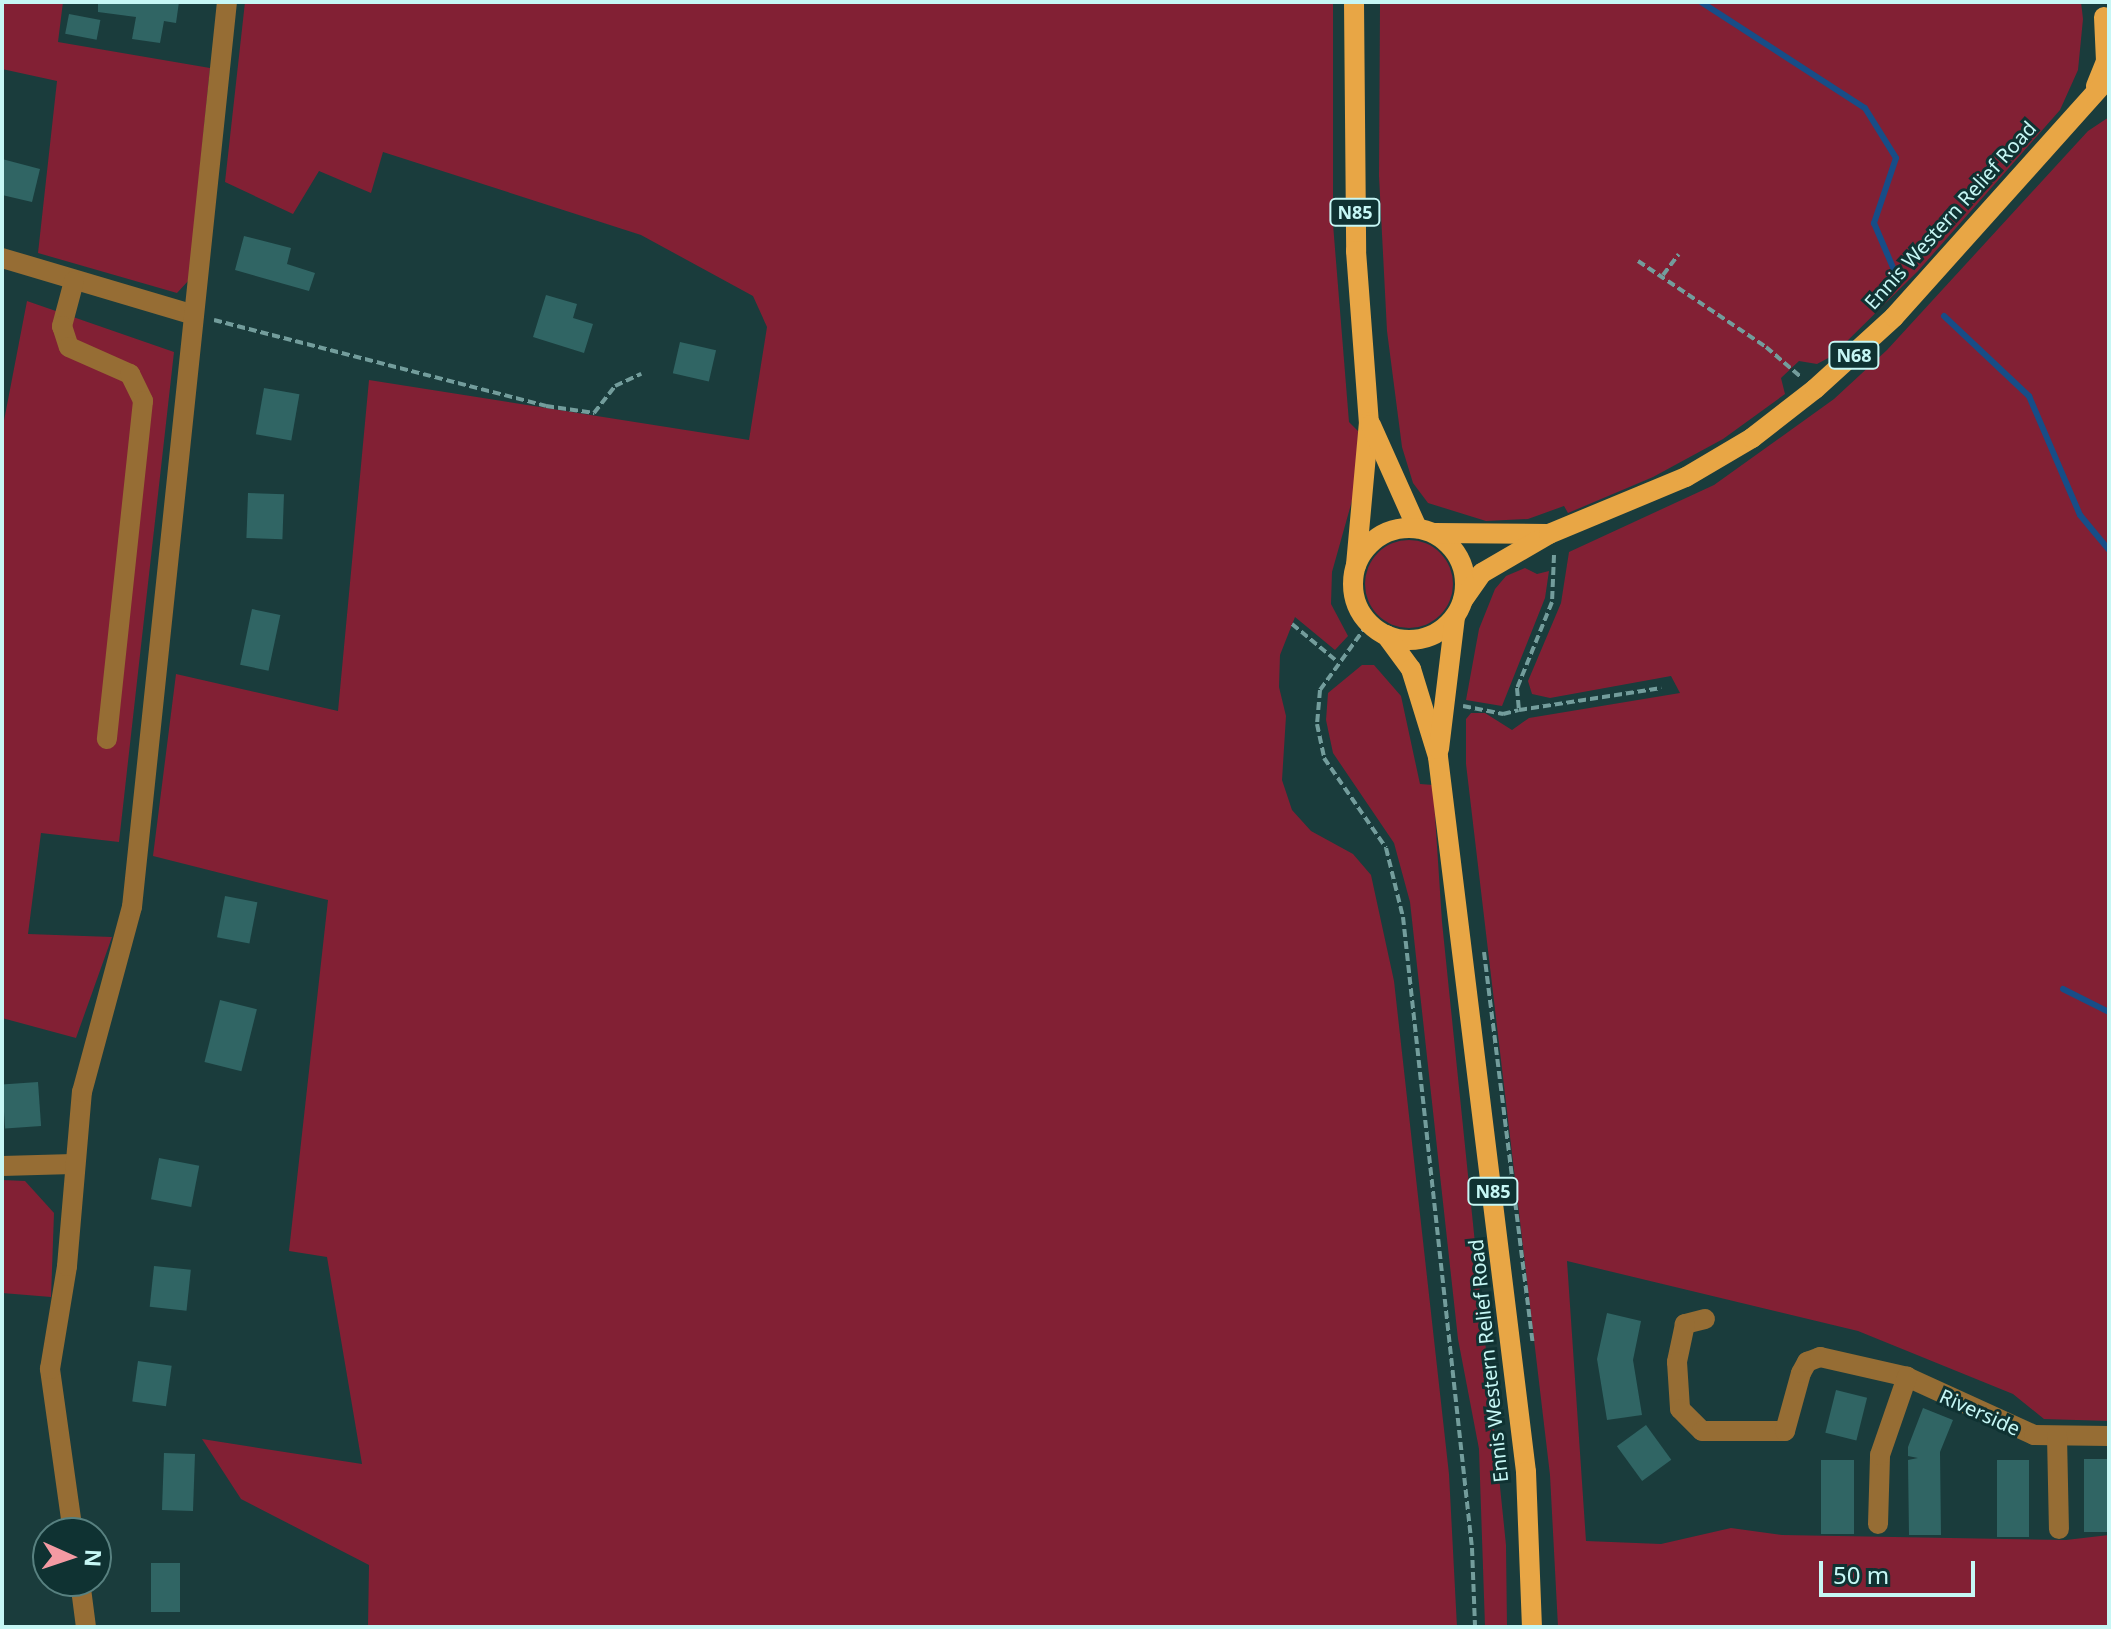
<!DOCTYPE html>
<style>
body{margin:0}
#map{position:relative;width:2111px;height:1629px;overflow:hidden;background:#1a3c3c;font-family:"Noto Sans",sans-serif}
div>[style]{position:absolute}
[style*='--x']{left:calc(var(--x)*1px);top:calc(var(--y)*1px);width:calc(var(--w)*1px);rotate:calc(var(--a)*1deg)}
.green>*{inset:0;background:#822034}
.round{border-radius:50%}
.stream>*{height:6px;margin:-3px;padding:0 3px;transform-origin:3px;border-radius:3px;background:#174d87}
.building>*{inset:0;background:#306564;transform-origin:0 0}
.path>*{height:4px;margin-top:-2px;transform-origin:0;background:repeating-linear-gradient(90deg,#739d9c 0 8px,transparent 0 12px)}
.minor>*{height:20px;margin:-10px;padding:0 10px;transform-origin:10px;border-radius:10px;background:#966d34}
.major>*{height:20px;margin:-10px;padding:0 10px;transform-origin:10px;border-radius:10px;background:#e8a645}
.major>.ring{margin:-10px;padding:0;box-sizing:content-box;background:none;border:20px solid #e8a645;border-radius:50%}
span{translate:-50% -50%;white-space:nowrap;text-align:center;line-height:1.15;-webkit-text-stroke:6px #0f3232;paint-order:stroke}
.shield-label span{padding:2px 6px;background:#0f3232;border:2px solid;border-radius:6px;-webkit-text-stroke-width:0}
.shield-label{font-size:18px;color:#c6f7f5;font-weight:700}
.street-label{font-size:20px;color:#c6f7f5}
.frame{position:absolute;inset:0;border:4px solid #c6f7f5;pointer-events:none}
.north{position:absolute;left:32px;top:1517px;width:80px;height:80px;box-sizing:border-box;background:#0f3232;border:2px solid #588180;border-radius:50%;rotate:93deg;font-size:22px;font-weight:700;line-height:32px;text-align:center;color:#c6f7f5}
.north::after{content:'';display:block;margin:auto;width:28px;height:36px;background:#f49aa3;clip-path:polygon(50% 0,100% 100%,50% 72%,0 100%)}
.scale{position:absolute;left:1819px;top:1561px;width:156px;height:36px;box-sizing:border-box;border:4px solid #c6f7f5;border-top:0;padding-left:10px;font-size:24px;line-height:28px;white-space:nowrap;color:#c6f7f5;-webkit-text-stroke:6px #0f3232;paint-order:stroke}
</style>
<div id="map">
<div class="green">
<div style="clip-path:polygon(2px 2px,63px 2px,58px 42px,210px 68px,189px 280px,177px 293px,38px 253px,57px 81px,2px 69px)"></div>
<div style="clip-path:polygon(245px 2px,1333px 2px,1333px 224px,1349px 422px,1358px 431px,1357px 483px,1332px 572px,1331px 604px,1348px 636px,1335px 650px,1295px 617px,1280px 655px,1279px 687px,1286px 716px,1282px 780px,1292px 810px,1311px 831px,1353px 854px,1371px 875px,1394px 981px,1449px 1474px,1457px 1627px,368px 1627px,369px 1565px,241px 1499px,202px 1439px,362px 1464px,327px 1257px,289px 1251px,328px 900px,153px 856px,176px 674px,338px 711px,369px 380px,749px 440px,767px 327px,753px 296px,641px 235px,383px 152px,371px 193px,319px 171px,293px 214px,225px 182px)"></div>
<div style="clip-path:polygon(1380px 2px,2081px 2px,2083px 19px,2078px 70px,2060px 110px,1918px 271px,1832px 356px,1817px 364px,1799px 361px,1781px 378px,1785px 394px,1723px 439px,1653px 477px,1568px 513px,1564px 506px,1528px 519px,1486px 521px,1428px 503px,1413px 483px,1402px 447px,1387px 331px,1379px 176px)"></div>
<div style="clip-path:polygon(2109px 117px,2109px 1421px,2044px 1419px,2013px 1394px,1858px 1331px,1567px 1261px,1586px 1541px,1661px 1544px,1731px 1528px,1782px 1535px,2066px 1540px,2109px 1535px,2109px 1627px,1558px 1627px,1550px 1475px,1466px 764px,1466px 719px,1471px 713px,1485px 713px,1512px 730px,1529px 718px,1680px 693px,1671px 676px,1550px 698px,1532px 694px,1528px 681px,1561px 603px,1569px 552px,1714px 485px,1834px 399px,1887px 350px,2088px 131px)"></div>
<div style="clip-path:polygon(27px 301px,174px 352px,119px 842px,41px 833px,28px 934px,112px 937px,76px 1038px,2px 1018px,2px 431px)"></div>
<div class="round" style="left:1365px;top:540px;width:88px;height:88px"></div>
<div style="clip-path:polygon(1525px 568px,1537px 574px,1549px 571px,1545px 598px,1502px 706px,1466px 700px,1479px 629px,1495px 589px,1506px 576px)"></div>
<div style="clip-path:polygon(1362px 665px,1374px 665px,1401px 696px,1420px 784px,1433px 785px,1442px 922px,1506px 1545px,1507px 1627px,1485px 1627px,1479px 1449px,1458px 1339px,1410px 902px,1394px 843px,1333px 753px,1326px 720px,1328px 693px)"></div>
<div style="clip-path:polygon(2px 1180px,25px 1181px,54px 1213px,51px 1297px,2px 1293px)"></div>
</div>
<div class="stream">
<div style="--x:1701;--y:2;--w:195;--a:32.9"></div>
<div style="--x:1865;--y:108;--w:59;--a:58.2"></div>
<div style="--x:1896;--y:158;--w:69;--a:108.7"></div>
<div style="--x:1874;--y:223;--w:51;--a:66.9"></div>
<div style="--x:1944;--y:316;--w:117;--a:43.3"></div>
<div style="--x:2029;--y:396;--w:129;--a:66.8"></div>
<div style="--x:2080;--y:515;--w:45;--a:50.4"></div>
<div style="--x:2063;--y:989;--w:51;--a:26.6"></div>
</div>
<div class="building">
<div style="clip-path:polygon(98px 2px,179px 2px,176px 23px,164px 21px,160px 43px,132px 39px,136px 17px,98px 12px)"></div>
<div style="left:69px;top:14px;width:32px;height:20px;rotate:11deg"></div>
<div style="clip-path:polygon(2px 159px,40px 169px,32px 202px,2px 195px)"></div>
<div style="clip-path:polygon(244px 236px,291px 248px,287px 264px,315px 273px,309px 291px,235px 270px)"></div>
<div style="clip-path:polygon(546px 295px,577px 304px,573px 318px,593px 324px,584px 353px,533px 337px)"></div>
<div style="left:680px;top:342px;width:37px;height:32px;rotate:13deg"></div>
<div style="left:264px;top:388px;width:36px;height:47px;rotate:10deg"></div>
<div style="left:248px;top:493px;width:36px;height:45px;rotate:2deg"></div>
<div style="left:252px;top:609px;width:29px;height:57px;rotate:12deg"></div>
<div style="left:225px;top:896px;width:33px;height:42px;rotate:11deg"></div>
<div style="left:220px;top:1000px;width:38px;height:64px;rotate:14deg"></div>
<div style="left:38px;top:1082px;width:44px;height:36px;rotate:86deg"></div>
<div style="left:159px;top:1158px;width:41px;height:42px;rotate:11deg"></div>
<div style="left:154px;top:1266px;width:37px;height:41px;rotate:6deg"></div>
<div style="clip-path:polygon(1607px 1313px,1641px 1321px,1633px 1360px,1642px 1415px,1607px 1420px,1597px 1359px)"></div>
<div style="left:138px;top:1361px;width:34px;height:41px;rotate:8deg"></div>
<div style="left:1836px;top:1390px;width:32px;height:44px;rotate:14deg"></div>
<div style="clip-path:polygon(1923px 1408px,1953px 1420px,1940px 1452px,1941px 1535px,1909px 1535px,1908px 1460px,1918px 1458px,1908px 1456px,1908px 1447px)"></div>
<div style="left:1646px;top:1425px;width:43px;height:36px;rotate:54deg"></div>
<div style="left:164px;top:1453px;width:31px;height:57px;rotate:2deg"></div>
<div style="left:2084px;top:1459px;width:25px;height:73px"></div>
<div style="left:1821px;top:1460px;width:33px;height:74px"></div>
<div style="left:1997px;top:1460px;width:32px;height:77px"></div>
<div style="left:151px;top:1563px;width:29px;height:49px"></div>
</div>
<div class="path">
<div style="--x:1638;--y:261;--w:154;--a:33.9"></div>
<div style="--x:1766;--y:347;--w:46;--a:40.6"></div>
<div style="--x:1663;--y:275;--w:26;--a:-53"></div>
<div style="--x:214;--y:320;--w:343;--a:14.5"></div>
<div style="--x:546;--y:406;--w:49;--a:8.3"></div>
<div style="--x:594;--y:413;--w:34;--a:-52"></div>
<div style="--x:615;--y:386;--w:29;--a:-25"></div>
<div style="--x:1554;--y:555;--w:47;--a:92.4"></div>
<div style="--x:1552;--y:602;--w:93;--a:112.1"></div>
<div style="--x:1517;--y:688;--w:22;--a:85"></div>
<div style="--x:1519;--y:710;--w:144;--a:-8.8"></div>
<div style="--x:1292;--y:624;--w:60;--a:39.6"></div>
<div style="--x:1367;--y:625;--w:80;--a:125.9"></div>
<div style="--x:1320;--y:690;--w:34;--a:95"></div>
<div style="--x:1317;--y:724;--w:35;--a:78"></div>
<div style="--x:1324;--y:758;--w:109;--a:55.4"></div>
<div style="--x:1386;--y:848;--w:71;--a:76.2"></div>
<div style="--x:1403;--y:917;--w:635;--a:83.76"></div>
<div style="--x:1472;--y:1548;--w:79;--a:87.8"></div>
<div style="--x:1463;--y:706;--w:41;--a:11.3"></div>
<div style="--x:1503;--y:714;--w:16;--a:-14"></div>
<div style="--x:1484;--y:952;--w:395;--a:82.9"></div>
</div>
<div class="minor">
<div style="--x:2;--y:258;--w:200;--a:16.5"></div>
<div style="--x:74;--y:281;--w:47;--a:104.9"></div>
<div style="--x:62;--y:326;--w:22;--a:72"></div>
<div style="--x:69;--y:347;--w:67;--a:23.9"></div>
<div style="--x:130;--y:374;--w:30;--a:64"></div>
<div style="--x:143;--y:401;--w:340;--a:96.1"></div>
<div style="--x:2;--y:1166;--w:71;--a:-1.6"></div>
<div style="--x:1705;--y:1319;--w:21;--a:166"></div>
<div style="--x:1685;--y:1324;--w:39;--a:102"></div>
<div style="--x:1677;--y:1362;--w:47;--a:86.3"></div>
<div style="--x:1680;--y:1409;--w:31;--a:45"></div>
<div style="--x:1702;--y:1431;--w:83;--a:0"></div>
<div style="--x:1785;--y:1431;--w:60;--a:-74.6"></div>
<div style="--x:1801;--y:1373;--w:13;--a:-61"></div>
<div style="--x:1807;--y:1362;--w:14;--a:-21"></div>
<div style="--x:1820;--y:1357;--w:89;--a:12.9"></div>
<div style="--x:1907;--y:1377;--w:140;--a:24.5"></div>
<div style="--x:2034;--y:1435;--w:75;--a:0.8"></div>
<div style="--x:2057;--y:1436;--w:93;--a:88.8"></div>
<div style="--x:1878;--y:1524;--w:69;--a:-88.3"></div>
<div style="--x:1880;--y:1455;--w:83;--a:-70.9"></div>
<div style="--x:73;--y:1533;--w:166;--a:-98"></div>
<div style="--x:50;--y:1369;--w:104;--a:-80.6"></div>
<div style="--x:67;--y:1266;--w:175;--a:-85.1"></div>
<div style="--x:82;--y:1092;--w:192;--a:-74.9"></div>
<div style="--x:132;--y:907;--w:910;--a:-84.01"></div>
<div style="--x:80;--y:1581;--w:46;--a:82.6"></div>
</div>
<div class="major">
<div style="--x:1354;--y:2;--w:249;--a:89.5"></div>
<div style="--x:1356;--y:251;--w:171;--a:85.7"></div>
<div style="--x:1369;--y:422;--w:144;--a:95.2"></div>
<div style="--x:2096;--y:86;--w:27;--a:-68"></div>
<div style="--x:2106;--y:61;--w:44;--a:-92.6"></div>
<div style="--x:1371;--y:425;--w:113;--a:65.9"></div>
<div class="ring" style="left:1353px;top:528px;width:92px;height:92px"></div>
<div style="--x:1435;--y:533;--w:112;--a:0.5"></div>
<div style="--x:1463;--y:600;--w:33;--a:-55"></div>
<div style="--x:1482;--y:573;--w:78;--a:-30.2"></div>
<div style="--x:1549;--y:534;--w:148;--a:-22.6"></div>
<div style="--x:1686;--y:477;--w:77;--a:-30.6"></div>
<div style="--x:1752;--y:438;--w:80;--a:-37.9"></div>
<div style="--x:1815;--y:389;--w:107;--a:-42.3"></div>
<div style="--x:1894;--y:317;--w:322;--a:-48.1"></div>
<div style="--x:1386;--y:635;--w:42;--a:53.7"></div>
<div style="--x:1411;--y:669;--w:92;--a:72.9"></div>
<div style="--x:1438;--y:757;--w:720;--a:82.98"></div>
<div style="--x:1526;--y:1472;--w:155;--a:87.8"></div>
<div style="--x:1439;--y:749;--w:133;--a:-83.1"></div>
</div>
<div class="shield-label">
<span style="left:1355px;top:212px">N85</span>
<span style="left:1854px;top:355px">N68</span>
<span style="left:1493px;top:1191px">N85</span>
</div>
<div class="street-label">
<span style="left:1950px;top:215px;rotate:-48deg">Ennis Western Relief Road</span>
<span style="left:1488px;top:1361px;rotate:-96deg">Ennis Western Relief Road</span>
<span style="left:1980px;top:1412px;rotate:24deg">Riverside</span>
</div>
<div class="frame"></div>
<div class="north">N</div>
<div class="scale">50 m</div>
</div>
